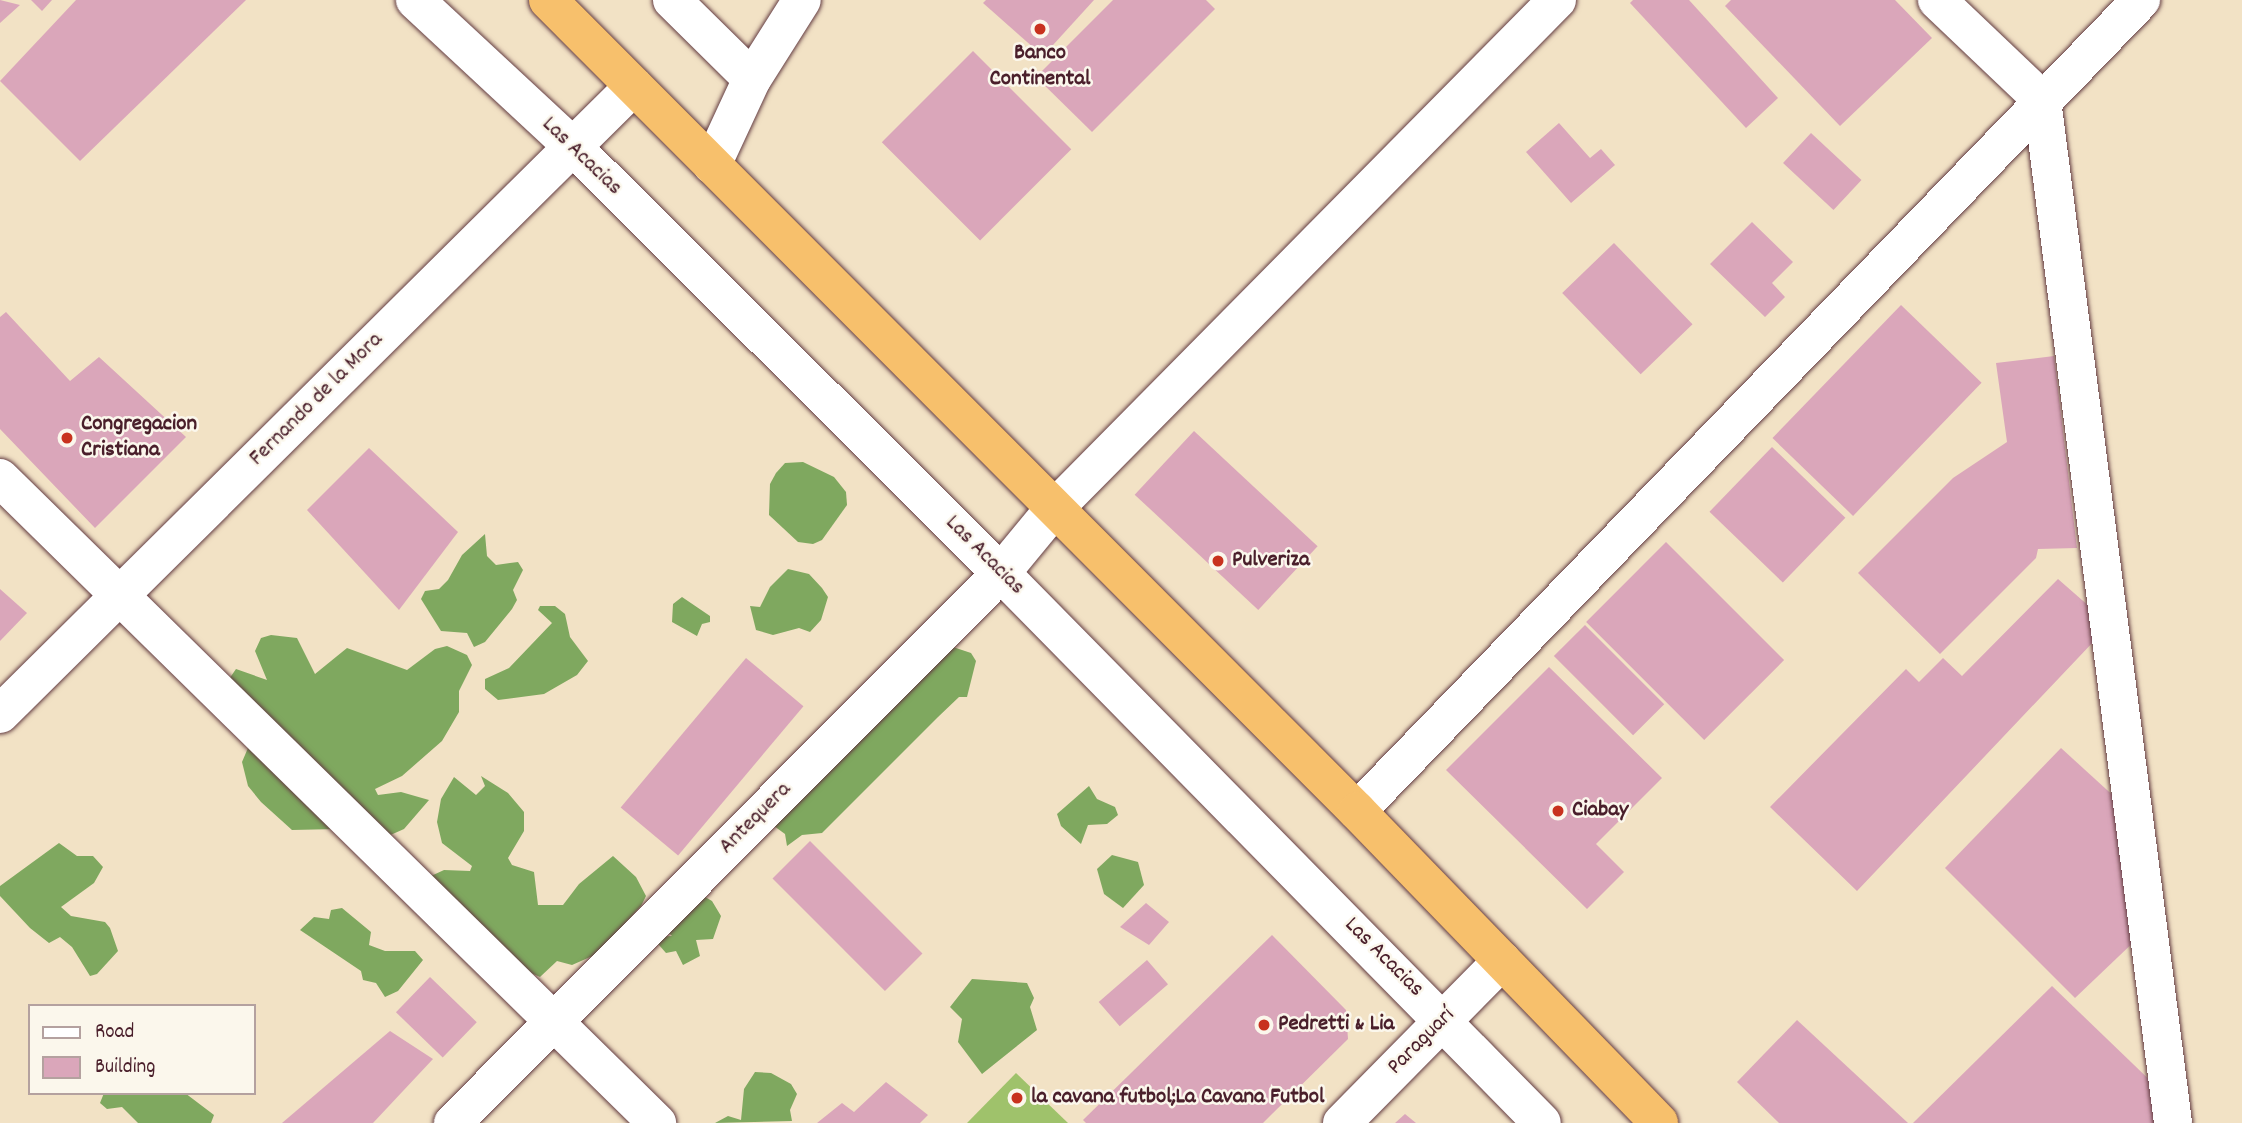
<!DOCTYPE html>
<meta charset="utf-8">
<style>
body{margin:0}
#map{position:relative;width:2242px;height:1123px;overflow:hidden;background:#f2e2c5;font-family:Dekko,sans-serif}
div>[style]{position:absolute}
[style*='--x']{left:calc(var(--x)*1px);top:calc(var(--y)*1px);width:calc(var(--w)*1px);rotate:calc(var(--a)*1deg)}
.green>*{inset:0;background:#9fc26b}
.forest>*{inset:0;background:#7fa85f}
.building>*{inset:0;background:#daa6ba;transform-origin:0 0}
.roads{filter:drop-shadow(0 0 2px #633c42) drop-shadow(0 0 2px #633c42)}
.minor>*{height:38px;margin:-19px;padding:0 19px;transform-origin:19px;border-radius:19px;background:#fff}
.highway>*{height:38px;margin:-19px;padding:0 19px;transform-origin:19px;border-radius:19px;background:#f7c06c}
.dots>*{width:19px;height:19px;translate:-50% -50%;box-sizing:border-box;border:4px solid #fbf7ec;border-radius:50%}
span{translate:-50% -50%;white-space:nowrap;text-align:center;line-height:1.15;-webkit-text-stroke:5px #fbf7ec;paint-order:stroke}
.poi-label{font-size:23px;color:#4a1f2b;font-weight:700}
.left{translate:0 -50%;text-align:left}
.street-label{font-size:23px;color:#4a1f2b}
.legend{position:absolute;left:28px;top:1004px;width:228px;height:91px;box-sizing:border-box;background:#fbf7ec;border:2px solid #b4a19f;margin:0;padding:9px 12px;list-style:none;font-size:21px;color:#4a1f2b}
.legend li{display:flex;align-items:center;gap:14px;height:35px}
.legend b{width:35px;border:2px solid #b4a19f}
</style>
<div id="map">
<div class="green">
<div style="clip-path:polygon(1016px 1073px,1068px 1123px,967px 1123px)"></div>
</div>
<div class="forest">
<div style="clip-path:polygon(803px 462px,834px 477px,846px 492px,847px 505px,822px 540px,813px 544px,798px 542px,769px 515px,770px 484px,776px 473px,785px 463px)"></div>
<div style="clip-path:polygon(485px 534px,487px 556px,496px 565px,518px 562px,523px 570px,513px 590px,517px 600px,512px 609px,485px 642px,474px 647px,467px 633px,441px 631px,421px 599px,425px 591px,439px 589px,448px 580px,462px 555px)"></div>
<div style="clip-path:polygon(788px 569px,809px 574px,822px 588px,828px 597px,821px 620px,810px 632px,799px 628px,773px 635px,756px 630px,750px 606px,760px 607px,770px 587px)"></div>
<div style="clip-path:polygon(682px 597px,710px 616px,710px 622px,702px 624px,697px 636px,672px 622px,673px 604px)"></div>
<div style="clip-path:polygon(540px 606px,555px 606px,565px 614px,570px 637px,588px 661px,577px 675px,544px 694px,498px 700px,485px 689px,485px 679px,509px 668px,552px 623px,538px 610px)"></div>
<div style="clip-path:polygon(271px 635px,297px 638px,315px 674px,347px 648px,407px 670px,435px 649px,447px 646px,467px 655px,472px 665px,459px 691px,459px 712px,442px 741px,402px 776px,375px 789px,378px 795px,401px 792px,429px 800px,404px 829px,386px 837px,227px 682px,236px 669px,267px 680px,255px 651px,261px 638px)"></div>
<div style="clip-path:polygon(944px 644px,971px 653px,976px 661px,967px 697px,959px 697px,938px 717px,822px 833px,802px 835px,787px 846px,785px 834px,774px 826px)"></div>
<div style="clip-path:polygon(242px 738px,337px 829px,292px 830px,261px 802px,248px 786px,242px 762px,248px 748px)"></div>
<div style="clip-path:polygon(481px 776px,508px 793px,524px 812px,524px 831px,508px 858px,512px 865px,534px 872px,538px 905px,563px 905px,579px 884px,613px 856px,636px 877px,646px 896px,641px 906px,597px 954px,572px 965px,557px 961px,540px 977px,522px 969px,431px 876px,444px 870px,470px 871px,472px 866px,442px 843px,437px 822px,441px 799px,454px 777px,476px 795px,485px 786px)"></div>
<div style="clip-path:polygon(1089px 786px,1097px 799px,1115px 807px,1118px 815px,1107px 824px,1088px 825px,1081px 844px,1061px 826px,1057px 814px)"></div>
<div style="clip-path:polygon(59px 843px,77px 856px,93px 856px,103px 867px,94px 883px,61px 907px,71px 916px,105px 922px,110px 928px,118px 951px,97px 974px,90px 976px,72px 947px,60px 937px,49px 943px,30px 928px,0 896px,0 886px)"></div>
<div style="clip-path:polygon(1112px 855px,1138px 862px,1144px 885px,1123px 908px,1104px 894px,1097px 869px)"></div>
<div style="clip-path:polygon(700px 894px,712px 901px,721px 916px,713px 939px,696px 940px,700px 956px,683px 965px,676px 951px,666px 953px,652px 937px,672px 936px,663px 927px)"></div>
<div style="clip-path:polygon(342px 908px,371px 932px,369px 945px,385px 951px,415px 951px,423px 960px,398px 991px,385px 997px,376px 983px,363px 980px,361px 971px,300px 930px,314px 917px,329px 919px,331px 910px)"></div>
<div style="clip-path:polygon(972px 979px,1027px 983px,1034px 998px,1030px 1007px,1037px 1030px,982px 1074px,958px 1042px,962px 1019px,950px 1007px)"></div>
<div style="clip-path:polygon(755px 1072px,771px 1073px,791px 1084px,797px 1094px,790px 1110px,792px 1121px,715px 1123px,728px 1116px,741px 1120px,744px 1089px)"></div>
<div style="clip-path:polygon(104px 1093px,185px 1093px,214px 1115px,211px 1123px,138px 1123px,122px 1107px,107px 1109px,100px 1103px)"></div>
</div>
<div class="building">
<div style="clip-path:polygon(0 0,20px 5px,0 23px)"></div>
<div style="clip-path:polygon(31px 0,52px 0,42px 11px)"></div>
<div style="clip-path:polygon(76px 0,246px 0,80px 161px,0 81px)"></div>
<div style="clip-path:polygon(986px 0,1094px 0,1043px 56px,983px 3px)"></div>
<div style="clip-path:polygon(1113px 0,1206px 0,1215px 9px,1092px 132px,1036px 77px)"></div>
<div style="clip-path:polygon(1633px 0,1689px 0,1778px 98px,1746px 128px,1630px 3px)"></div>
<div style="clip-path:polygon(1731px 0,1895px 0,1932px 38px,1840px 126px,1725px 6px)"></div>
<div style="left:973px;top:51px;width:139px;height:129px;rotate:45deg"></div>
<div style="clip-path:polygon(1559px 123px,1590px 158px,1601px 149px,1615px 165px,1571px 203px,1526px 152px)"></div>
<div style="left:1811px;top:133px;width:69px;height:41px;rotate:43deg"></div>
<div style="clip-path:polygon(1752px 222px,1793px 262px,1772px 283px,1785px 297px,1765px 317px,1710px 264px)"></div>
<div style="left:1614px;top:243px;width:113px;height:72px;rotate:46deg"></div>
<div style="left:1901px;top:305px;width:112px;height:185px;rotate:44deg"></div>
<div style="clip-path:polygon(6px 312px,70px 381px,99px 357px,186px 437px,95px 528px,0 429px,0 317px)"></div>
<div style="clip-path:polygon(2054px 356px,2077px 548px,2038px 549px,2036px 558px,1940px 654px,1858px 573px,1953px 478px,2007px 442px,1996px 363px)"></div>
<div style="left:1194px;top:431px;width:169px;height:87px;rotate:43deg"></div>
<div style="left:1772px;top:447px;width:102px;height:90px;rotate:44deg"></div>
<div style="clip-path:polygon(369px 448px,458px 532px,399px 610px,307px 510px)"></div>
<div style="left:1666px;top:542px;width:167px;height:113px;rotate:45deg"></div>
<div style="clip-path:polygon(2058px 579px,2090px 607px,2096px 639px,1857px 891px,1770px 807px,1906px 669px,1919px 682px,1943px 658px,1962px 676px)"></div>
<div style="clip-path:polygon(0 589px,27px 613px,0 641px)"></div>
<div style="left:1585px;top:625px;width:112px;height:44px;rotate:45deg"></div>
<div style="left:746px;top:658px;width:75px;height:195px;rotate:40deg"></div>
<div style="clip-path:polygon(1549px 667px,1662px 778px,1596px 844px,1624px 872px,1587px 909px,1446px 770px)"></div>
<div style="clip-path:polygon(2061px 748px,2118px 800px,2139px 937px,2075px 998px,1945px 868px)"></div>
<div style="left:810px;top:841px;width:159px;height:53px;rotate:45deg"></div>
<div style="clip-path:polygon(1146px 903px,1169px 922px,1149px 945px,1120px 927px)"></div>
<div style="clip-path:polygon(1272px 935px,1346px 1010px,1348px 1039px,1263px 1123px,1086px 1123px,1083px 1120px)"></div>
<div style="left:1147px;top:960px;width:32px;height:64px;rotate:49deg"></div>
<div style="left:430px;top:977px;width:65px;height:49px;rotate:44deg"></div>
<div style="clip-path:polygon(2052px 986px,2159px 1089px,2163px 1123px,1913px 1123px)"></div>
<div style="clip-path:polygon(1797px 1020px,1908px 1123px,1779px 1123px,1737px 1082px)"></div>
<div style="clip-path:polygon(390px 1031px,433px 1059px,373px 1123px,282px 1123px)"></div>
<div style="clip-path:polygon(886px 1082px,928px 1115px,920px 1123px,817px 1123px,842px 1103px,854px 1112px)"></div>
<div style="clip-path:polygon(1405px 1114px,1416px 1123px,1395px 1123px)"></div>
</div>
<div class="roads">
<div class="minor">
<div style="--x:415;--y:0;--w:216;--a:42.9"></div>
<div style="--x:573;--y:147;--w:604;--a:44.87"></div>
<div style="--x:1001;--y:573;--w:771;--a:45.47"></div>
<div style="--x:672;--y:0;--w:112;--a:44.6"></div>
<div style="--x:1937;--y:0;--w:145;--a:43.6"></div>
<div style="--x:2042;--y:100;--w:1031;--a:82.7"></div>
<div style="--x:712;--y:165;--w:95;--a:-65.1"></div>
<div style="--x:752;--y:79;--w:93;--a:-57.7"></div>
<div style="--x:0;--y:478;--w:921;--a:44.47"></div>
<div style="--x:0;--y:714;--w:892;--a:-44.73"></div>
<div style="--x:1357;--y:811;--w:1128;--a:-45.97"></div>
<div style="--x:453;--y:1123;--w:776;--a:-45.1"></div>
<div style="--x:1001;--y:573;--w:82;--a:-50.5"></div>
<div style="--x:1053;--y:510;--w:717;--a:-45.34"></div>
<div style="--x:1342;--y:1123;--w:228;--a:-45.4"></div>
</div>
<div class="highway">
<div style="--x:548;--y:0;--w:1146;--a:45.07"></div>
<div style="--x:1357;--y:811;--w:434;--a:45.9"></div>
</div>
</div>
<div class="dots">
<div style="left:1040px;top:29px;background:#c8321e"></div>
<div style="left:67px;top:438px;background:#c8321e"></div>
<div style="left:1218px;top:561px;background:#c8321e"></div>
<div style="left:1558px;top:811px;background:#c8321e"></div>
<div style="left:1264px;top:1025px;background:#c8321e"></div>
<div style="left:1017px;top:1098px;background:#c8321e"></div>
</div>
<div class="poi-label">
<span style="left:1040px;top:67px">Banco<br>Continental</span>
<span class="left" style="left:81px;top:438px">Congregacion<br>Cristiana</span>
<span class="left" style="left:1232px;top:561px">Pulveriza</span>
<span class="left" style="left:1572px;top:811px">Ciabay</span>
<span class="left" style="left:1278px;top:1025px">Pedretti &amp; Lia</span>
<span class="left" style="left:1031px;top:1098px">la cavana futbol;La Cavana Futbol</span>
</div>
<div class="street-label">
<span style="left:581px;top:157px;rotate:44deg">Las Acacias</span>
<span style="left:317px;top:400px;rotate:-45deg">Fernando de la Mora</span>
<span style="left:984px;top:556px;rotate:45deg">Las Acacias</span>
<span style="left:756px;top:819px;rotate:-45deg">Antequera</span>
<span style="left:1383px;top:958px;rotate:45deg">Las Acacias</span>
<span style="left:1422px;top:1042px;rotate:-45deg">Paraguarí</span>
</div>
<ul class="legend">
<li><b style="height:9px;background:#fff"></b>Road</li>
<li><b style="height:19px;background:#daa6ba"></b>Building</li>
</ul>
</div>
